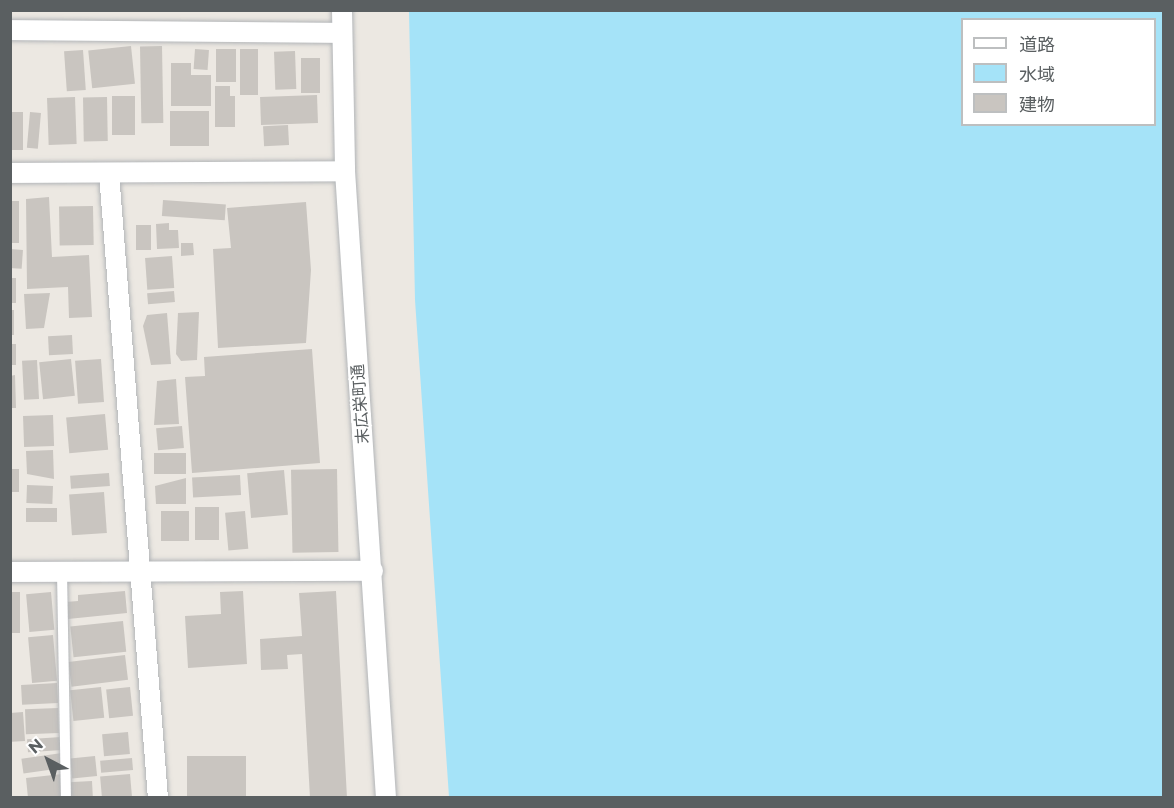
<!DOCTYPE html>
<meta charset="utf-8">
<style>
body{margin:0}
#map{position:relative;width:1174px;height:808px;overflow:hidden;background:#ece8e2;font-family:Montserrat,"Noto Sans JP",sans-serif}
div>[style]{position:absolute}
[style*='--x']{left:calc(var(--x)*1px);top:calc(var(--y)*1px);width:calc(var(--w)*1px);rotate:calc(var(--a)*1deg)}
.water>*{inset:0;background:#a5e3f8}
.building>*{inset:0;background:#c9c5c0;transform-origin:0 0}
.roads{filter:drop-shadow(0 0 2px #b2b5b8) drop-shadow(0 0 2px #b2b5b8)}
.service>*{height:10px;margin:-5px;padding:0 5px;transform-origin:5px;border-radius:5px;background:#fff}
.minor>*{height:20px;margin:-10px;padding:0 10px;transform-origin:10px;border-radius:10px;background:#fff}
span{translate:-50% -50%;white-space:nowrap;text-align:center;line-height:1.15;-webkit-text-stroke:4.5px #fff;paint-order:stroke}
.street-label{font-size:16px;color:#5a5f61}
.frame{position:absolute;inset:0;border:12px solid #5a5f61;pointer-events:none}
.legend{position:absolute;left:961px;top:18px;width:195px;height:108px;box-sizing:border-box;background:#fff;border:2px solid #bdbfc0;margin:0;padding:8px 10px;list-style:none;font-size:18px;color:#5a5f61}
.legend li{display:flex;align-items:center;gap:12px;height:30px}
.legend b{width:30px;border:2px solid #bdbfc0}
.north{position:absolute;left:18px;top:730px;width:60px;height:60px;-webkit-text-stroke:4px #fff;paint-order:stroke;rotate:319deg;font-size:16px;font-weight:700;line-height:24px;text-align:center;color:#5a5f61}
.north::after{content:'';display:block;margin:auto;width:21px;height:27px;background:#5a5f61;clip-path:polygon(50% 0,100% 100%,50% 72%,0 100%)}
</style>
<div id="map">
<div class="water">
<div style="clip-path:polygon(evenodd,409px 11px,1163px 11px,1163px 797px,449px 797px,415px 300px,409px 11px,962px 20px,1154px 20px,1154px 124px,962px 124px,962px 20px)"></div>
</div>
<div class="building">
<div style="left:131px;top:46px;width:38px;height:43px;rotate:84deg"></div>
<div style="left:162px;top:46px;width:77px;height:22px;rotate:89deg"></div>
<div style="left:195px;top:49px;width:14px;height:20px;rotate:4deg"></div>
<div style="left:216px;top:49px;width:20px;height:33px"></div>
<div style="left:240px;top:49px;width:18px;height:46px"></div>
<div style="left:83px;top:50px;width:40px;height:19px;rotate:86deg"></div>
<div style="left:295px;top:51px;width:38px;height:21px;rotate:88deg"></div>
<div style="left:301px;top:58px;width:19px;height:35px"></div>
<div style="clip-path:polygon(171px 63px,191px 63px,191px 75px,211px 75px,211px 106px,171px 106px)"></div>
<div style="clip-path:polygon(215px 86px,230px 86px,230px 96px,235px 96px,235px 127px,215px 127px)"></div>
<div style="left:317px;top:95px;width:28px;height:57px;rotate:88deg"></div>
<div style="left:112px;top:96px;width:23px;height:39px"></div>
<div style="left:75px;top:97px;width:47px;height:28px;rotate:88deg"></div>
<div style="left:107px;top:97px;width:44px;height:24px;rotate:89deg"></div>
<div style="left:170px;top:111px;width:39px;height:35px"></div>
<div style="left:10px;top:112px;width:13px;height:38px"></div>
<div style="left:30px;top:112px;width:11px;height:36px;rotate:5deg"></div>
<div style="left:288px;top:125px;width:20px;height:25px;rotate:87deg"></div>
<div style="clip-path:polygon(49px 197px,52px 257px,89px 255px,92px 317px,69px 318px,68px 287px,27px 289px,26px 199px)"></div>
<div style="left:163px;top:200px;width:63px;height:16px;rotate:4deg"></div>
<div style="left:10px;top:201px;width:9px;height:42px"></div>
<div style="clip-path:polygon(306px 202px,311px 270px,306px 343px,218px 348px,213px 249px,231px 248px,227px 208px)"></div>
<div style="left:93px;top:206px;width:39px;height:34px;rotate:89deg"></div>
<div style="clip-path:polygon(169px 223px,169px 230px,178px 230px,179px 248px,157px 249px,156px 224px)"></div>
<div style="left:136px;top:225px;width:15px;height:25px"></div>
<div style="clip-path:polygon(181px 243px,193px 243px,194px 255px,181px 256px)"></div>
<div style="left:10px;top:249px;width:13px;height:19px;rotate:4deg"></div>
<div style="left:172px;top:256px;width:32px;height:27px;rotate:86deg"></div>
<div style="left:10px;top:278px;width:6px;height:25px"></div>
<div style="left:174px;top:291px;width:11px;height:27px;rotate:85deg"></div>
<div style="clip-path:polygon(50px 293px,44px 328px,26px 329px,24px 294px)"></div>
<div style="left:10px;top:310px;width:4px;height:25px"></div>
<div style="clip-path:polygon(199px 312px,197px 360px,181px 361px,176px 354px,178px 313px)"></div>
<div style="clip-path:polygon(167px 313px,171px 364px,151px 365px,143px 326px,147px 315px)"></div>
<div style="left:72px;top:335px;width:19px;height:24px;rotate:87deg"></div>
<div style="left:10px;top:344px;width:6px;height:21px"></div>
<div style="clip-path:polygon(312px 349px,320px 463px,192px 473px,185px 377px,205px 376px,204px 357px)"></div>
<div style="left:71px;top:359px;width:37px;height:32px;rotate:84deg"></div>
<div style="left:101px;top:359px;width:43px;height:26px;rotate:86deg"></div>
<div style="left:37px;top:360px;width:39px;height:15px;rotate:87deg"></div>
<div style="clip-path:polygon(15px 375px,16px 408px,10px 408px,10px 376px)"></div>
<div style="clip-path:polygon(176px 379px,179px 424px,154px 425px,157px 381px)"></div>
<div style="left:105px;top:414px;width:36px;height:39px;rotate:85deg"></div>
<div style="left:53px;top:415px;width:31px;height:30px;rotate:88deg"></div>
<div style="left:182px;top:426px;width:22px;height:26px;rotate:85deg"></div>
<div style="clip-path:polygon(53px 450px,54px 479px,27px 474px,26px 451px)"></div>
<div style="left:186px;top:453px;width:21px;height:32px;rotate:90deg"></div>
<div style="left:10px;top:469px;width:9px;height:23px"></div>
<div style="left:337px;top:469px;width:83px;height:46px;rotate:89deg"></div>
<div style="left:284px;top:470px;width:45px;height:37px;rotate:85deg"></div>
<div style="left:109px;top:473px;width:13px;height:39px;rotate:86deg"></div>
<div style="left:240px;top:475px;width:20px;height:48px;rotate:87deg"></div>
<div style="clip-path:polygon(186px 478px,186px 504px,156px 504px,155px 486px)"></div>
<div style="left:27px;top:485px;width:26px;height:18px;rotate:2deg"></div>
<div style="left:104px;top:492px;width:41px;height:35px;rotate:86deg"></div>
<div style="left:195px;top:507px;width:24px;height:33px"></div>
<div style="left:26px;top:508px;width:31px;height:14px"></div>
<div style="left:161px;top:511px;width:28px;height:30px"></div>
<div style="left:245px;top:511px;width:38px;height:20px;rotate:85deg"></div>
<div style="clip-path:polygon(125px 591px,127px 613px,68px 619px,66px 602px,78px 601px,78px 595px)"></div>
<div style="clip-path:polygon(243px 591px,247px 664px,188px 668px,185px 616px,221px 614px,220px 592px)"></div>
<div style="clip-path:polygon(336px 591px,347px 798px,310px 798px,302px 654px,287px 655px,288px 669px,261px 670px,260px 639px,302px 636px,299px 593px)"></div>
<div style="left:10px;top:592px;width:10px;height:41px"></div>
<div style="left:51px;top:592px;width:38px;height:25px;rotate:85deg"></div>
<div style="left:123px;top:621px;width:31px;height:53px;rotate:84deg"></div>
<div style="left:53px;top:635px;width:46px;height:25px;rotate:85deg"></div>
<div style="left:125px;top:655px;width:25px;height:57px;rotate:83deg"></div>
<div style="left:57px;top:683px;width:20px;height:36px;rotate:87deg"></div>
<div style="left:101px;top:687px;width:31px;height:31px;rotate:84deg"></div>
<div style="left:130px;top:687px;width:29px;height:24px;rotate:84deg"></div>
<div style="left:58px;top:708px;width:25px;height:33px;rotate:88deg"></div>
<div style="left:23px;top:712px;width:29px;height:13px;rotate:86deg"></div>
<div style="left:128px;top:732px;width:22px;height:26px;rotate:85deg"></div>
<div style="left:61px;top:737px;width:13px;height:34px;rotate:86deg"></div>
<div style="left:62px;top:753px;width:15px;height:41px;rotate:82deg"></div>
<div style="left:95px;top:756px;width:20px;height:25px;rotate:84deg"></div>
<div style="left:246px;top:756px;width:42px;height:59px;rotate:90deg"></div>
<div style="left:132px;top:758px;width:12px;height:32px;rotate:85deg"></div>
<div style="clip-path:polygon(62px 774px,64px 798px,28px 798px,26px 778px)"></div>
<div style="left:130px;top:774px;width:24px;height:30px;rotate:85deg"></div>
<div style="left:92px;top:781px;width:17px;height:24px;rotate:87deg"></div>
</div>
<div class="roads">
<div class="service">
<div style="--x:62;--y:572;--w:226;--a:89"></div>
</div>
<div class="minor">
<div style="--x:342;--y:10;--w:161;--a:88.9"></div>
<div style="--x:345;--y:171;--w:628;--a:86.26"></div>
<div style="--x:10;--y:30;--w:332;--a:0.5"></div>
<div style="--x:10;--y:173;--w:335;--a:-0.3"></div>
<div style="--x:109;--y:173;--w:627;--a:85.52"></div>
<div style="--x:10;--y:572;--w:363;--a:-0.2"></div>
</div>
</div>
<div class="street-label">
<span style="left:361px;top:404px;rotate:-94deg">末広栄町通</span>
</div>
<div class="frame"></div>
<ul class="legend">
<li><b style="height:8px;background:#fff"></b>道路</li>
<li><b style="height:16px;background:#a5e3f8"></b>水域</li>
<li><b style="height:16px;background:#c9c5c0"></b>建物</li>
</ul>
<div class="north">N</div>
</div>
